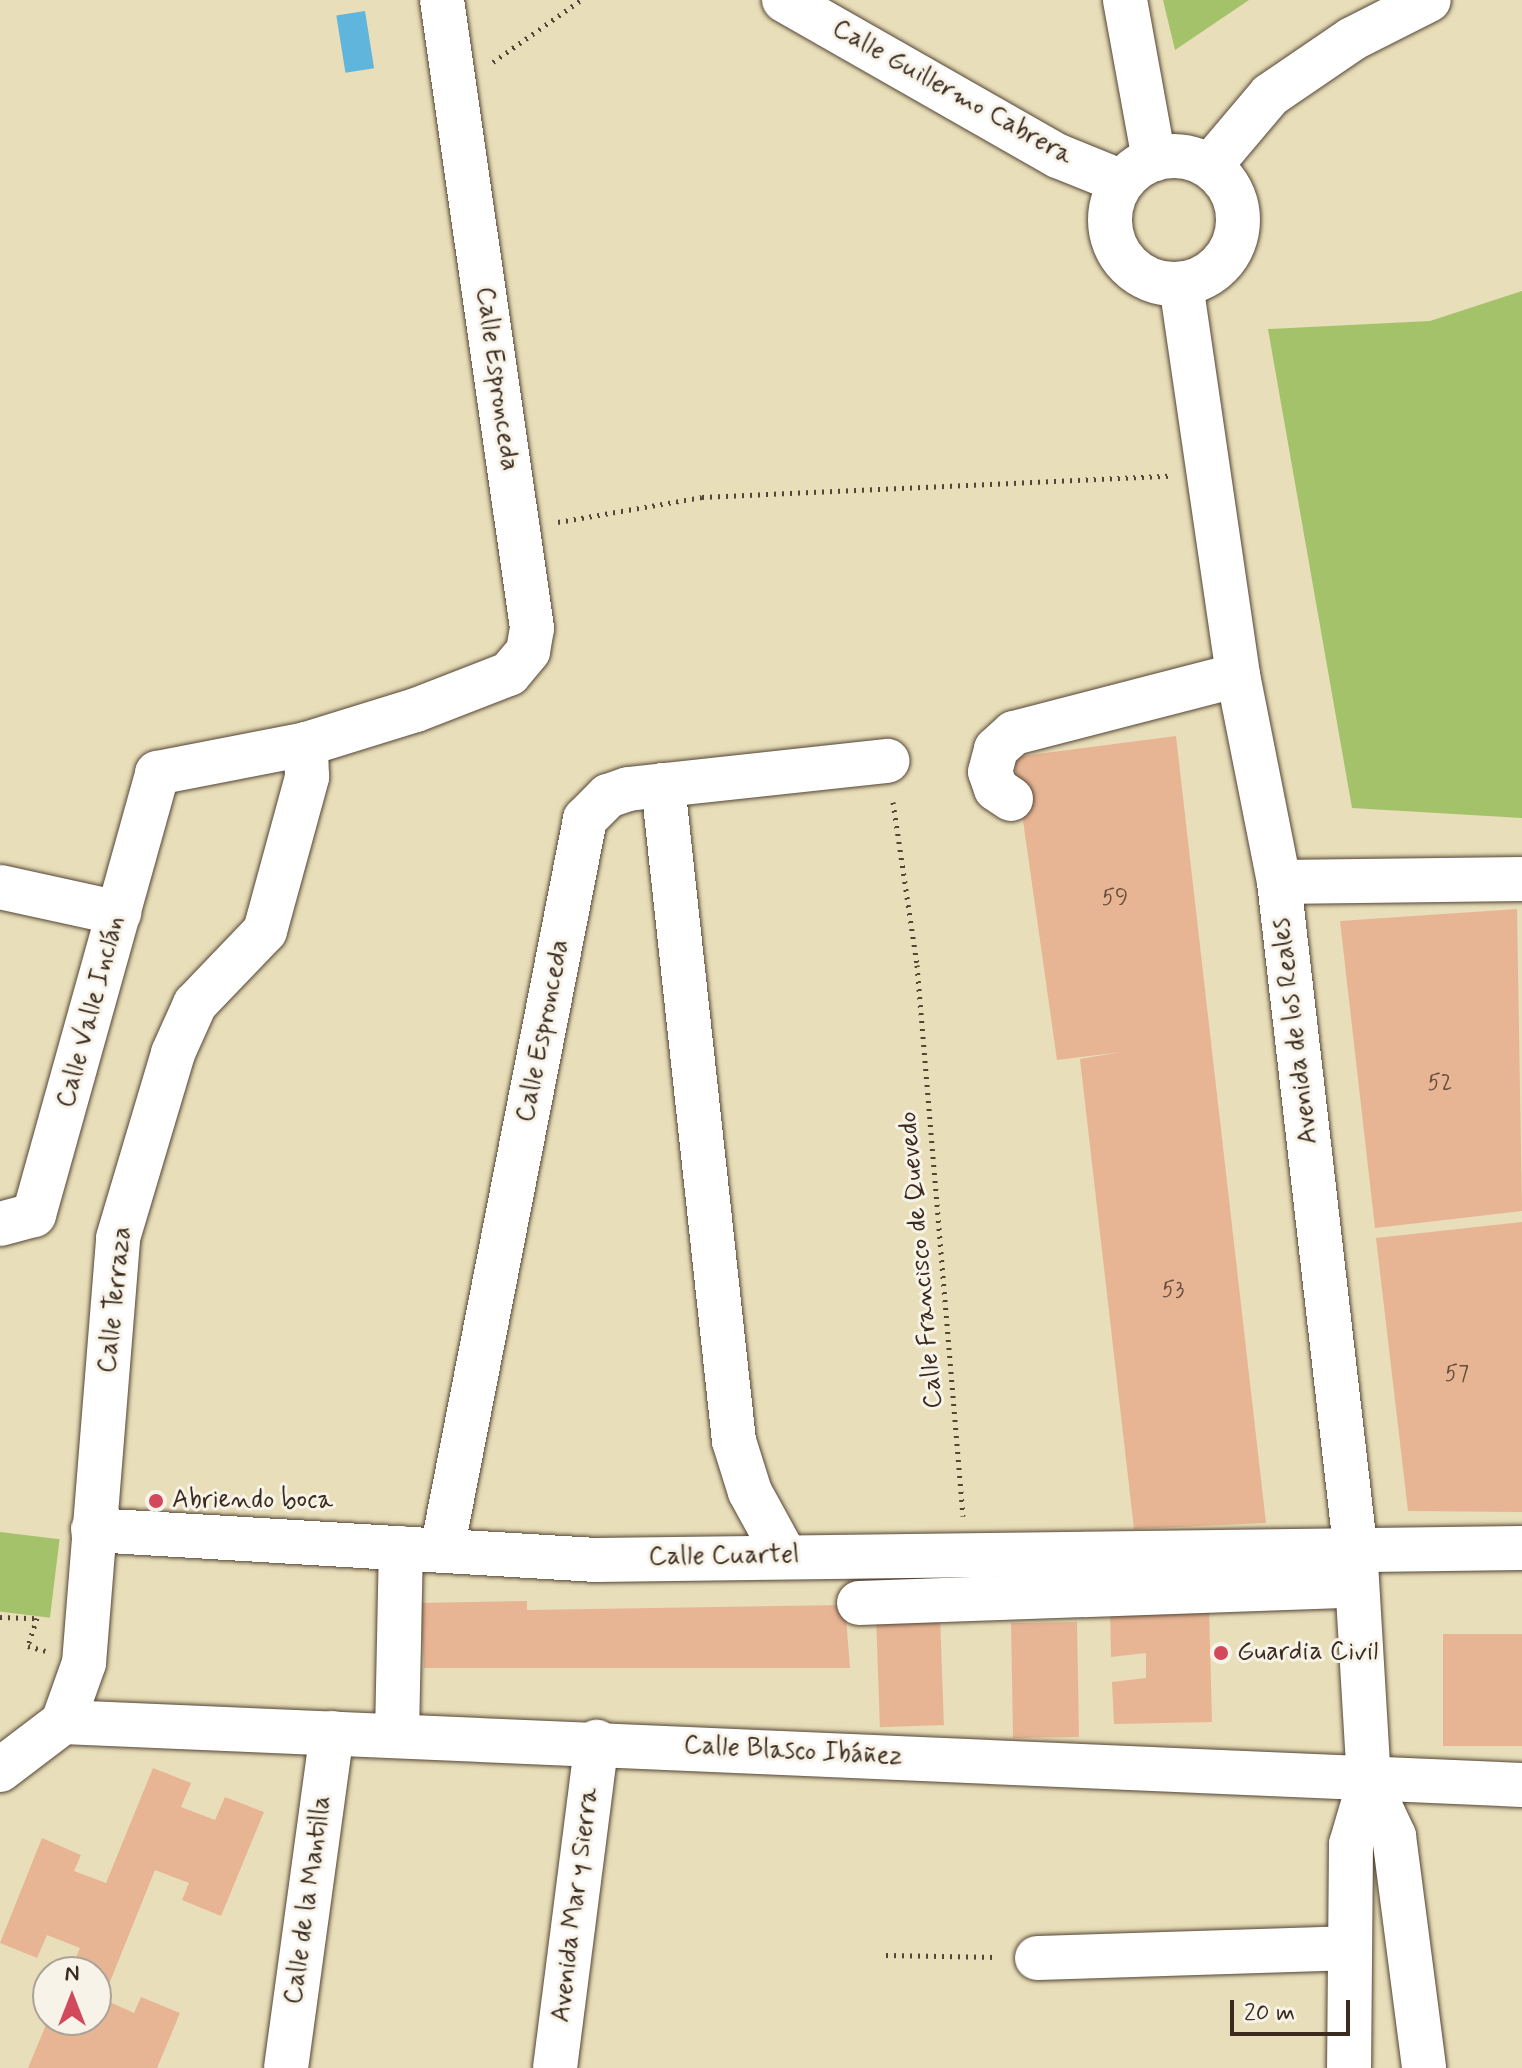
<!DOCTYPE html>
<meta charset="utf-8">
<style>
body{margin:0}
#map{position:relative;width:1522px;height:2068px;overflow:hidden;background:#e8deb9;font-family:Mynerve,sans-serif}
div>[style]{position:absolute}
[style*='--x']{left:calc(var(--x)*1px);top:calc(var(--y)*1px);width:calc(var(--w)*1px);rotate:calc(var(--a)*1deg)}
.green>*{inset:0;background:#a4c269;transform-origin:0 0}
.water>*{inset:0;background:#5fb5db;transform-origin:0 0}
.building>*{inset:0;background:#e7b594;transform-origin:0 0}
.path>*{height:5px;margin-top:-2.5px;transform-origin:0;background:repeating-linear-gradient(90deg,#554535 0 2px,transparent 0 8px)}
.roads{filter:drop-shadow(0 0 2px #554535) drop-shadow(0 0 2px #554535)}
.minor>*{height:44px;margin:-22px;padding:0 22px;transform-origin:22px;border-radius:22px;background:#fff}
.minor>.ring{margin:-22px;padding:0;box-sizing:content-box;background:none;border:44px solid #fff;border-radius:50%}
.dots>*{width:22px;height:22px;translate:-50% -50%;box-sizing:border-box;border:4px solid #f7f3e8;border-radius:50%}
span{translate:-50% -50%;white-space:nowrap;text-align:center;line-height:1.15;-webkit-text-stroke:6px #f7f3e8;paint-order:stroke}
.number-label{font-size:22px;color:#664d3c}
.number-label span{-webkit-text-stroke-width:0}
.street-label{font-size:26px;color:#3b2a1e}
.poi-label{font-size:26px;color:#3b2a1e}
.left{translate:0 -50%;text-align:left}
.north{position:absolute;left:32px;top:1956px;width:80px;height:80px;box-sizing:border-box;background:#f7f3e8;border:2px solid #aca397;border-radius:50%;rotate:0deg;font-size:22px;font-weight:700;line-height:32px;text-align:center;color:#3b2a1e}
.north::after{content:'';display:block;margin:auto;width:28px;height:36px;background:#d1495b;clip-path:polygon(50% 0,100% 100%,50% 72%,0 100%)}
.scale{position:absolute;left:1230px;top:2000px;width:120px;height:36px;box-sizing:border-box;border:4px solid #3b2a1e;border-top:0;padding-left:10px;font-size:24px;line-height:28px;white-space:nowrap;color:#3b2a1e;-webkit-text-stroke:6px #f7f3e8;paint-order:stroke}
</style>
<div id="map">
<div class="green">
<div style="clip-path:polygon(1163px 0,1249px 0,1175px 50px)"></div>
<div style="clip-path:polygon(1522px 291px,1522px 818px,1352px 808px,1268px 329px,1430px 321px)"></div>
<div style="left:0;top:1532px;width:60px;height:79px;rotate:7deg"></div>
</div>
<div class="water">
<div style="left:365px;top:11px;width:58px;height:29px;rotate:81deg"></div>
</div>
<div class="building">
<div style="clip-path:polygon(1176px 736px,1266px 1523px,1134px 1529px,1080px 1059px,1121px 1052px,1057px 1060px,1014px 757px)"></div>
<div style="clip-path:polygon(1517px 909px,1522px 1211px,1375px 1228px,1340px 921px)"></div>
<div style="clip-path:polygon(1522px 1222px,1522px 1512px,1408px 1511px,1376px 1238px)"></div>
<div style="clip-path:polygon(527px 1601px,527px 1610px,845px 1605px,850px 1668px,424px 1668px,421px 1603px)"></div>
<div style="clip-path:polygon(1209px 1607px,1212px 1722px,1114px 1724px,1112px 1682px,1146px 1678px,1146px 1653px,1111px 1657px,1110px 1609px)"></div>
<div style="left:940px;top:1614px;width:111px;height:64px;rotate:88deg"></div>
<div style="left:1077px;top:1622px;width:115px;height:66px;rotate:89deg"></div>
<div style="left:1522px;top:1634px;width:112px;height:79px;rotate:90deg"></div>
<div style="clip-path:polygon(153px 1768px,191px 1783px,181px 1807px,215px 1820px,225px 1797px,264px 1812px,221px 1916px,182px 1900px,189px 1883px,155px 1870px,103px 1999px,134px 2013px,141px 1997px,180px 2013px,157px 2068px,28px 2068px,48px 2020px,96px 2020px,96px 1972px,70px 1972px,80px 1948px,47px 1935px,37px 1958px,0 1943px,42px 1838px,81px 1855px,74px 1871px,106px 1883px)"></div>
</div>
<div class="path">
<div style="--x:493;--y:62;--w:108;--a:-35.2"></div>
<div style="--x:558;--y:522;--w:146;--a:-9.8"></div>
<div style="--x:702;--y:497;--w:467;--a:-2.6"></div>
<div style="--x:893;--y:802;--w:165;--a:81.6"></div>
<div style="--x:917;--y:965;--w:553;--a:85.23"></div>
<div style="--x:0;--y:1617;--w:37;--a:2"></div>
<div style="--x:37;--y:1618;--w:29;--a:108"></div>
<div style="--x:28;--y:1646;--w:18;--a:16"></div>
<div style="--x:886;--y:1955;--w:111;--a:1"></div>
</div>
<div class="roads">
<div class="minor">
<div style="--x:784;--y:0;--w:315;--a:29.7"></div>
<div style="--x:1058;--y:156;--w:69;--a:22.1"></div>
<div style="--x:1125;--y:0;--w:162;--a:79.7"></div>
<div class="ring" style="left:1110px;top:156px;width:84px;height:84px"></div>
<div style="--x:1210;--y:166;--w:93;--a:-49.8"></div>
<div style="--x:1270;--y:95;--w:99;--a:-34.3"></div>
<div style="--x:1352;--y:39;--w:86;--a:-26.9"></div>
<div style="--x:1181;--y:284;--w:395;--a:81.7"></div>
<div style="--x:1238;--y:675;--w:211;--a:78.8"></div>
<div style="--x:1279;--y:882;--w:668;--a:83.47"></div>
<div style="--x:1355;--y:1546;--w:237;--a:86.6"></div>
<div style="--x:1369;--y:1783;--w:64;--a:106.4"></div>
<div style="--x:1351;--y:1844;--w:224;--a:90.5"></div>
<div style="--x:663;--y:785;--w:660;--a:83.82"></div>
<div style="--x:734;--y:1441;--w:53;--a:72.6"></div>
<div style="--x:750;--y:1492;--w:73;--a:61.3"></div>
<div style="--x:1011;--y:799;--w:18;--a:-146"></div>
<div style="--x:996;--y:789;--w:18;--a:-109"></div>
<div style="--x:990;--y:772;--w:24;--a:-75"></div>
<div style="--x:996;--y:749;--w:24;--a:-42"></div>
<div style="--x:1014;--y:733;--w:231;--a:-14.5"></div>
<div style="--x:1279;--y:882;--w:243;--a:-0.7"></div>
<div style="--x:0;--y:887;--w:122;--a:12.3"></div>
<div style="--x:0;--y:1224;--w:35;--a:-15"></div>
<div style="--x:34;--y:1215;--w:459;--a:-74.4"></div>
<div style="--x:157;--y:773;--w:152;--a:-11"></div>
<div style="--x:306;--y:744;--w:115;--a:-17.2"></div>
<div style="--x:416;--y:710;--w:100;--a:-21.2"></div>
<div style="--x:509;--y:674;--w:30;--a:-50"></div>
<div style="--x:528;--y:651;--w:23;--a:-80"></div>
<div style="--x:532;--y:628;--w:634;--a:-98.16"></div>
<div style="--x:93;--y:1530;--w:504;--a:3.41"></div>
<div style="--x:596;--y:1560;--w:926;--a:-0.74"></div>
<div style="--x:442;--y:1550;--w:745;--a:-78.93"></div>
<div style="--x:585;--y:819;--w:33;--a:-45"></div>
<div style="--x:608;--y:796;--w:21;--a:-19"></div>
<div style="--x:628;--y:789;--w:261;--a:-6.2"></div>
<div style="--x:859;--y:1603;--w:498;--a:-2"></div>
<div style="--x:63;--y:1722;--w:1460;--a:2.47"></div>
<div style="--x:397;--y:1735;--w:187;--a:-88.8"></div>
<div style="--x:0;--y:1770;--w:79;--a:-37.3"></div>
<div style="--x:63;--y:1722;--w:63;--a:-70.4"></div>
<div style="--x:84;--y:1663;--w:426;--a:-85.4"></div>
<div style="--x:118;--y:1238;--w:193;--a:-73.4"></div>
<div style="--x:173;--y:1053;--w:54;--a:-65.8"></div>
<div style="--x:195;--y:1004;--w:101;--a:-46.2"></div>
<div style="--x:265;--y:931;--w:160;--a:-74.7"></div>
<div style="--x:307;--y:777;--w:33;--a:-92"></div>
<div style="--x:1369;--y:1783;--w:59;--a:64.7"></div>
<div style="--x:1394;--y:1836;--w:234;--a:82.6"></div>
<div style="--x:1037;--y:1958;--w:311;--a:-1.8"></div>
<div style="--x:286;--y:2068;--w:338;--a:-82.2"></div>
<div style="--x:555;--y:2068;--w:329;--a:-82.7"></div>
</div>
</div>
<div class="dots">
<div style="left:156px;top:1501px;background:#d1495b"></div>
<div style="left:1221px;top:1653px;background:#d1495b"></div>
</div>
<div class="number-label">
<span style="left:1115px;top:899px">59</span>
<span style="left:1440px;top:1084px">52</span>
<span style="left:1173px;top:1291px">53</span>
<span style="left:1457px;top:1375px">57</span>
</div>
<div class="street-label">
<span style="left:952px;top:93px;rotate:29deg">Calle Guillermo Cabrera</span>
<span style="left:496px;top:379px;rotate:82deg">Calle Espronceda</span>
<span style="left:92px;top:1012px;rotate:-75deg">Calle Valle Inclán</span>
<span style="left:544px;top:1031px;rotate:-79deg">Calle Espronceda</span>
<span style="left:1296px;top:1031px;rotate:-97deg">Avenida de los Reales</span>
<span style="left:922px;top:1260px;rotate:-95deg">Calle Francisco de Quevedo</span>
<span style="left:116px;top:1300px;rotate:-84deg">Calle Terraza</span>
<span style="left:724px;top:1557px;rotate:-1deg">Calle Cuartel</span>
<span style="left:793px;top:1752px;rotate:3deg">Calle Blasco Ibáñez</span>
<span style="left:309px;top:1900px;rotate:-82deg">Calle de la Mantilla</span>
<span style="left:576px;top:1905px;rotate:-83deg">Avenida Mar y Sierra</span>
</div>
<div class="poi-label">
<span class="left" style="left:172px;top:1501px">Abriendo boca</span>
<span class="left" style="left:1237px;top:1653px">Guardia Civil</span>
</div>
<div class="north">N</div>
<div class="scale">20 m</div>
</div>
